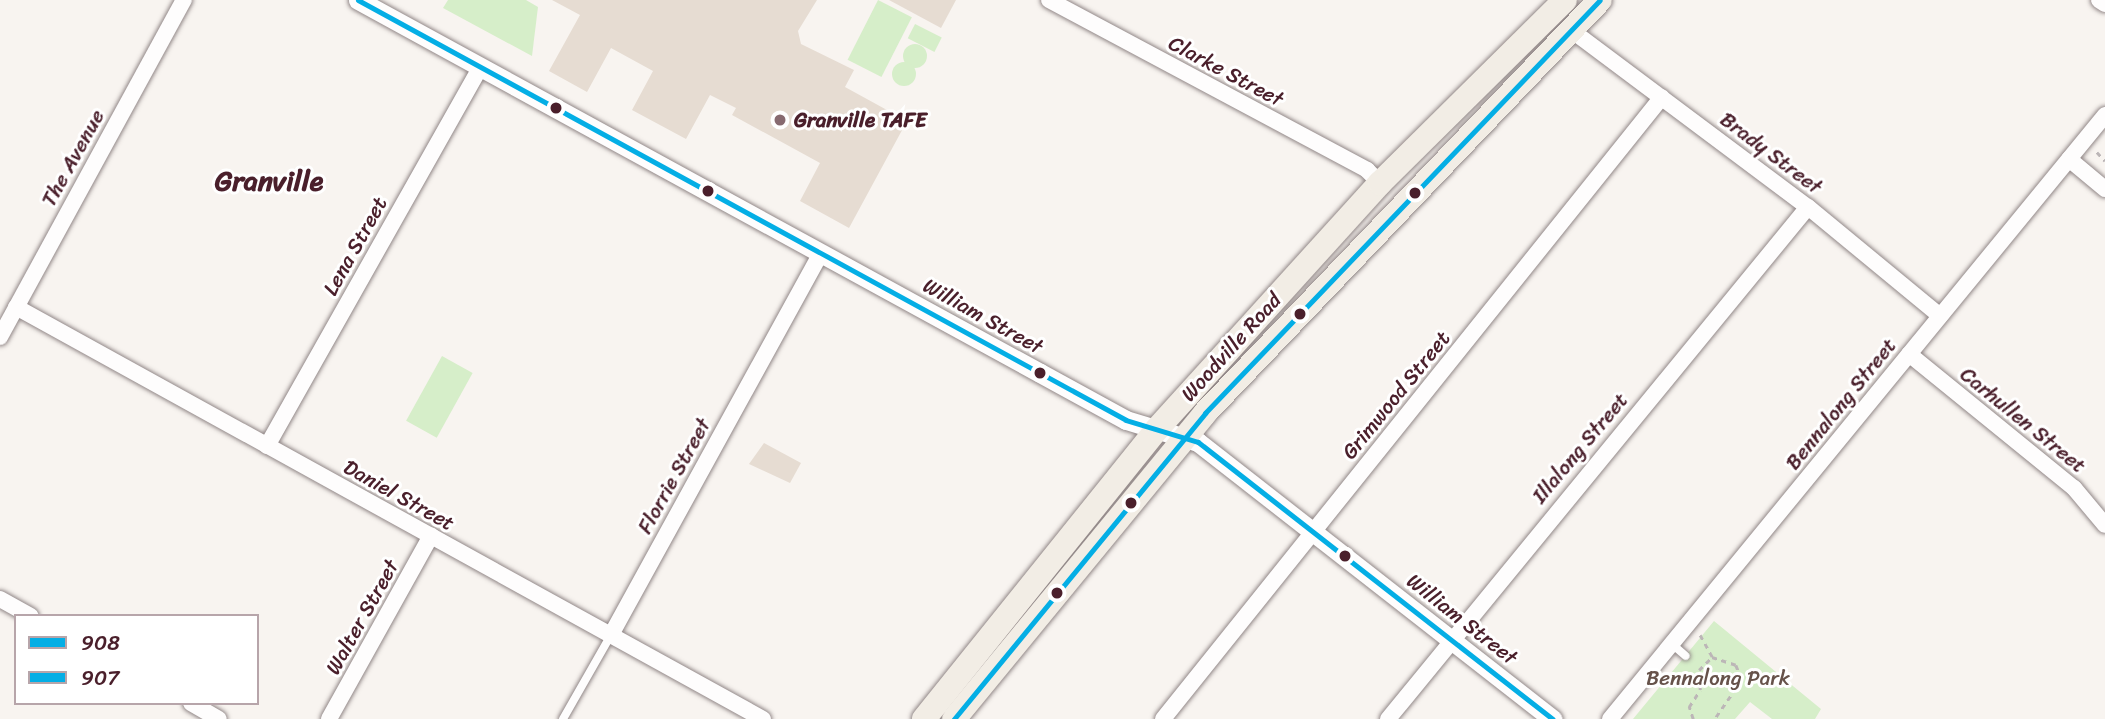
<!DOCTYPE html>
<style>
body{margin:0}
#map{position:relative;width:2105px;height:719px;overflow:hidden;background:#f8f4f0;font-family:Sriracha,sans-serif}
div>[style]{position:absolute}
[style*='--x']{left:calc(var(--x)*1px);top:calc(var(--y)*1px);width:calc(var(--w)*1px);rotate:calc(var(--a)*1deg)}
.green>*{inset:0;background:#d6eec9;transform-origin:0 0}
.round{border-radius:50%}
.building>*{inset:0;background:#e6dcd2}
.path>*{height:2.5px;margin-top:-1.25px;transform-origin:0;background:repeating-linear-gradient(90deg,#bcb6b7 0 5px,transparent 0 10px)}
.roads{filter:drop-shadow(0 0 2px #918787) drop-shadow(0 0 2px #918787)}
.service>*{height:8px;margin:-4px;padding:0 4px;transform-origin:4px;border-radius:4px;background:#fefdfd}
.minor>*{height:16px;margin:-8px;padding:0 8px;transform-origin:8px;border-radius:8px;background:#fefdfd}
.tertiary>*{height:19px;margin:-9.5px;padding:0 9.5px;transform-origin:9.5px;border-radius:9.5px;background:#fefdfd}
.primary>*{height:24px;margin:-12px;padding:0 12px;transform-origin:12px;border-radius:12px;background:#f2ede5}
.bus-1>*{height:5px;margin:-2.5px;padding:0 2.5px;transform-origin:2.5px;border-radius:2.5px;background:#04aee5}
.bus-2>*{height:5px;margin:-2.5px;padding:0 2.5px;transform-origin:2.5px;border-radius:2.5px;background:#04aee5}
.dots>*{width:19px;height:19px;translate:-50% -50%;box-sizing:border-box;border:4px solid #fff;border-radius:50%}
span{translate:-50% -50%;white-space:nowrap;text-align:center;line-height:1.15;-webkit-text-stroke:6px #fff;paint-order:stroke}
.street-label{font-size:21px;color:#4a1f2b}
.poi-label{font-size:21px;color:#4a1f2b;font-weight:700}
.left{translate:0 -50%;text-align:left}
.park-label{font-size:21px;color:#66524a}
.district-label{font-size:28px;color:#4a1f2b;font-weight:700}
.legend{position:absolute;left:14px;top:614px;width:245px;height:91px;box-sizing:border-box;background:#fff;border:2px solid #b7a5aa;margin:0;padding:9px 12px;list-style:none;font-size:21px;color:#4a1f2b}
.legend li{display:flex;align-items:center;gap:14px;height:35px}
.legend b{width:35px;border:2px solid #b7a5aa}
</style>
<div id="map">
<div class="green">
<div style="clip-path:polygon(448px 0,526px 0,538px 7px,532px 56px,443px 8px)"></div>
<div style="left:878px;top:0;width:38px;height:67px;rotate:27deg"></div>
<div style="left:915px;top:24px;width:30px;height:16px;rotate:27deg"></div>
<div class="round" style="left:903px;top:44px;width:24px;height:24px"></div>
<div class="round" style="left:892px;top:62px;width:24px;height:24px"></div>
<div style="left:442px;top:356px;width:35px;height:74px;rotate:29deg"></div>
<div style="clip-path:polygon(1714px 621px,1821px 709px,1815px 719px,1772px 719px,1750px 702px,1735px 719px,1633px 719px)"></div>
</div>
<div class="building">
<div style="clip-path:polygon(552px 0,817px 0,798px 31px,801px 44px,854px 70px,845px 87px,907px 121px,849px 228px,800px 201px,820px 163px,732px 115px,736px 108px,710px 95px,686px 139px,632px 110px,653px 71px,611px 48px,587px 92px,549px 71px,580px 15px)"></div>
<div style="clip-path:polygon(889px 0,956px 0,941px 28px)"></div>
<div style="clip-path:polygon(764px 443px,801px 463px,790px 483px,749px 464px)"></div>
</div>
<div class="path">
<div style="--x:2097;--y:152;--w:12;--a:48"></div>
<div style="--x:1712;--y:657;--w:25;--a:18"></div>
<div style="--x:1736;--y:665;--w:16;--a:68"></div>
<div style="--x:1742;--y:680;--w:47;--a:124.7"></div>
<div style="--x:1693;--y:719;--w:13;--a:-108"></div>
<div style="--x:1689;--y:707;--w:20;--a:-57"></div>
<div style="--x:1700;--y:690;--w:20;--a:-93"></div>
<div style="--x:1699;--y:670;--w:18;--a:-45"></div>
<div style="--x:1712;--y:657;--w:25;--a:-119"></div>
</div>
<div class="roads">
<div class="service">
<div style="--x:1672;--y:644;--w:18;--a:41"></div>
<div style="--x:563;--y:719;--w:97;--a:-60.3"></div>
</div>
<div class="minor">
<div style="--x:1049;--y:0;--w:361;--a:28.1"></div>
<div style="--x:1367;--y:170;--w:18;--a:45"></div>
<div style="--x:2099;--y:0;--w:7;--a:34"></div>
<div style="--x:1571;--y:30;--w:296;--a:36.8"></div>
<div style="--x:1808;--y:207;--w:171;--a:39.5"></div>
<div style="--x:2069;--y:159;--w:47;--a:39.8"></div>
<div style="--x:16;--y:307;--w:853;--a:28.88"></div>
<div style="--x:0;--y:337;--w:384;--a:-61.4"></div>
<div style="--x:1909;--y:354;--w:213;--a:39.1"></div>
<div style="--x:2074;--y:488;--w:48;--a:50"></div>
<div style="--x:267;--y:446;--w:434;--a:-60.6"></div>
<div style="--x:0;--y:599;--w:35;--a:29"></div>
<div style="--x:611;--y:635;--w:436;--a:-61.2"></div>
<div style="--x:191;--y:703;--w:32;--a:30"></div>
<div style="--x:329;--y:719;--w:210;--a:-60.9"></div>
<div style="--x:1163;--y:719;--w:797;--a:-51.26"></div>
<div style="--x:1388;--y:719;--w:662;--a:-50.64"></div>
<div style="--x:1610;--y:719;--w:781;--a:-50.66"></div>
</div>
<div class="tertiary">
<div style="--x:358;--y:0;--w:875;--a:28.67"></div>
<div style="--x:1126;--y:420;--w:75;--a:17"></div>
<div style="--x:1198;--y:442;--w:450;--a:38"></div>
</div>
<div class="primary">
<div style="--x:924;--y:719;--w:372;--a:-51.2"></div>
<div style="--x:1157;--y:429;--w:332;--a:-47.8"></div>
<div style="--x:1380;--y:183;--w:260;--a:-44.7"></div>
<div style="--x:954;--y:719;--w:396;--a:-50.6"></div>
<div style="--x:1205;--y:413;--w:571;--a:-46.28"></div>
</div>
</div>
<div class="bus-1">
<div style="--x:358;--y:0;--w:875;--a:28.67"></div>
<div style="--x:1126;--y:420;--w:75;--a:17"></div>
<div style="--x:1198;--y:442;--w:450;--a:38"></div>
</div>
<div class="bus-2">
<div style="--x:954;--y:719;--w:396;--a:-50.6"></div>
<div style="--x:1205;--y:413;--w:571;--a:-46.28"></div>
</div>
<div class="dots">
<div style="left:556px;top:108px;background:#4a1f2b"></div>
<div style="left:780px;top:120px;background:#876a70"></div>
<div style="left:708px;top:191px;background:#4a1f2b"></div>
<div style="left:1415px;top:193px;background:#4a1f2b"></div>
<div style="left:1300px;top:314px;background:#4a1f2b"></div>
<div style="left:1040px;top:373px;background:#4a1f2b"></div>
<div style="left:1131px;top:503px;background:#4a1f2b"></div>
<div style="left:1345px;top:556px;background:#4a1f2b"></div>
<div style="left:1057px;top:593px;background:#4a1f2b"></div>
</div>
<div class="street-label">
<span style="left:1226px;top:71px;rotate:28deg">Clarke Street</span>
<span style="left:1771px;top:153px;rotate:37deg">Brady Street</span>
<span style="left:73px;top:158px;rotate:-61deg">The Avenue</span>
<span style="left:355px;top:246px;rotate:-61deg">Lena Street</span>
<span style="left:983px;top:316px;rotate:29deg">William Street</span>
<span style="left:1231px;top:347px;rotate:-48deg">Woodville Road</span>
<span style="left:1396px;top:395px;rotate:-51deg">Grimwood Street</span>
<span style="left:1841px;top:404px;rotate:-51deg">Bennalong Street</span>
<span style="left:2023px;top:420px;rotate:39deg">Carhullen Street</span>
<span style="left:1580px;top:448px;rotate:-50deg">Illalong Street</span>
<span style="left:674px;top:476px;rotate:-61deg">Florrie Street</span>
<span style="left:399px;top:495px;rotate:29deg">Daniel Street</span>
<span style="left:362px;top:617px;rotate:-61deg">Walter Street</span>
<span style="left:1462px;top:619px;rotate:38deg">William Street</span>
</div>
<div class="poi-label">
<span class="left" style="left:794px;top:120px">Granville TAFE</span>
</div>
<div class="park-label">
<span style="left:1718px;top:678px">Bennalong Park</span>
</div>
<div class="district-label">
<span style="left:269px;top:181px">Granville</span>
</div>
<ul class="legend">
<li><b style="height:9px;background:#04aee5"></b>908</li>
<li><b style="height:9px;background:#04aee5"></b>907</li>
</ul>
</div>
